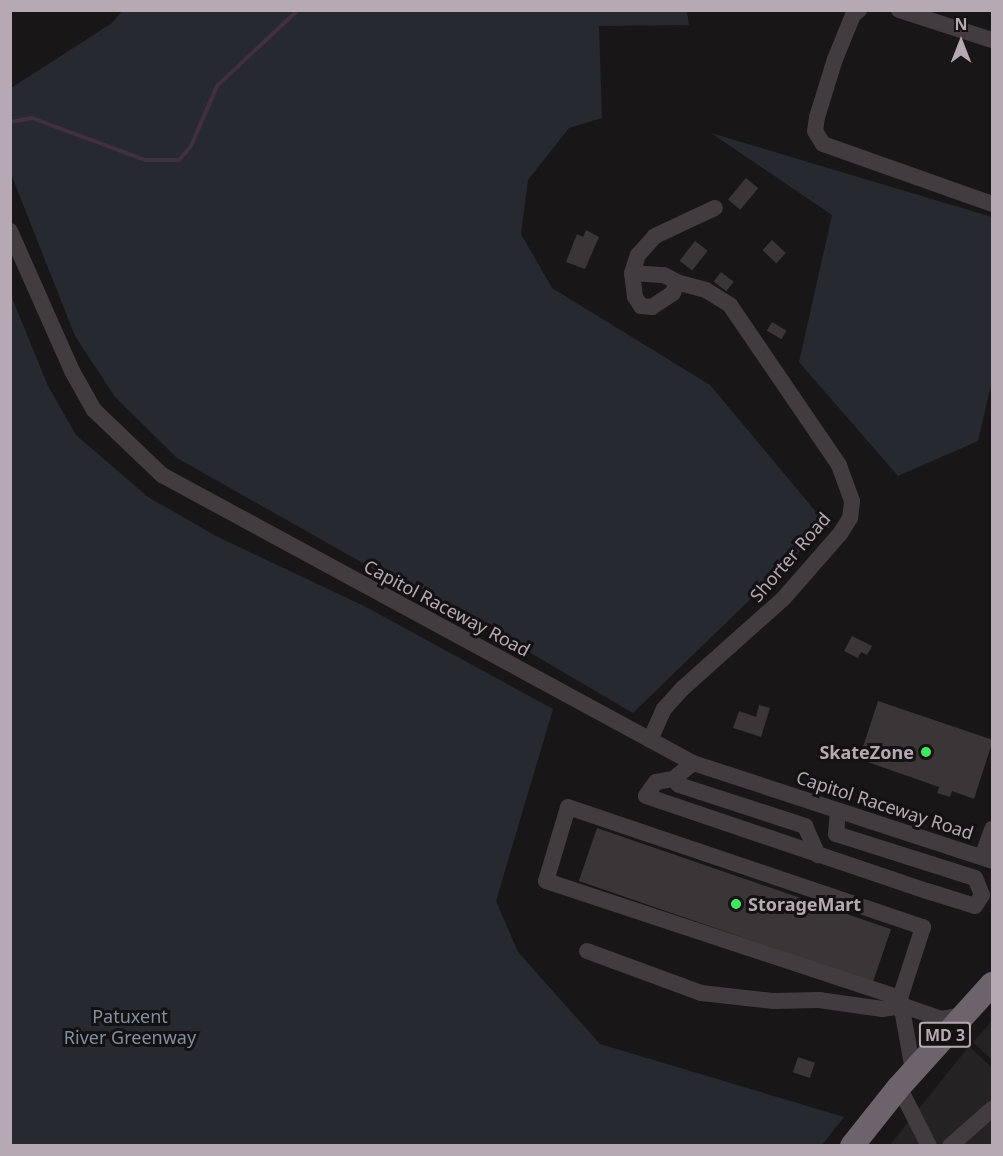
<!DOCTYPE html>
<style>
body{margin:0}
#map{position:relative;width:1003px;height:1156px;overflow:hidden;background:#181617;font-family:"Noto Sans",sans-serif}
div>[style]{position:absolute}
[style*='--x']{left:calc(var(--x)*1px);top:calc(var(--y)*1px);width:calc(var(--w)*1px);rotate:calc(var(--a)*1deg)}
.built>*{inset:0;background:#252223}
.green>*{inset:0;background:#262930}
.stream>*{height:4px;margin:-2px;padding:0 2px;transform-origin:2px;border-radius:2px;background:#403040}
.building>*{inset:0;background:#3a3638;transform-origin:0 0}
.minor>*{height:16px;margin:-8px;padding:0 8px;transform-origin:8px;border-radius:8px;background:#423c40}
.highway>*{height:24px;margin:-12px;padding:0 12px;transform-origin:12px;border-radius:12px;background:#6d636b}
.dots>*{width:16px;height:16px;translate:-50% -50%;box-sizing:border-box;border:3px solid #131112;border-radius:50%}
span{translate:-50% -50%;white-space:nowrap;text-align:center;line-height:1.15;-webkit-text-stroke:6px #131112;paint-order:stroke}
.shield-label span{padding:2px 4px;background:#131112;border:2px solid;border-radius:4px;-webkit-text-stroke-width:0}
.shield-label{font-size:16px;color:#b7a9b4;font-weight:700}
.street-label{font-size:18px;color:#b7a9b4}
.poi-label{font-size:18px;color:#b7a9b4;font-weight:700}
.right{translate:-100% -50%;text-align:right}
.left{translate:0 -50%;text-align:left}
.park-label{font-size:18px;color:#808ea1}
.frame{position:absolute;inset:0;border:12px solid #b7a9b4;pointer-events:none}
.north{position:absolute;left:931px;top:12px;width:60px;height:60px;-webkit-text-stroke:4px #131112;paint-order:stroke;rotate:0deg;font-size:16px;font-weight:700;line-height:24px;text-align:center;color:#b7a9b4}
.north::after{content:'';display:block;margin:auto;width:21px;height:27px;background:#b7a9b4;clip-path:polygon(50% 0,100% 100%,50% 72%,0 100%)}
</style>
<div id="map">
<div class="built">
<div style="clip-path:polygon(992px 1021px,992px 1060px,973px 1042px)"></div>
<div style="clip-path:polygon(969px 1046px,992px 1068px,992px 1145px,889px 1146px)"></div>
</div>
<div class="green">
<div style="clip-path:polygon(122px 11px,687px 11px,689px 25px,599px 26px,602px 118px,569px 128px,528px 180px,521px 234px,552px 288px,710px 385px,827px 525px,633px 713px,413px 584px,388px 570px,384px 575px,177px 458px,115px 397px,75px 336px,11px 174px,11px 88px,112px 23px)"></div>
<div style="clip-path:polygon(711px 133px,992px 217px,992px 381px,978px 441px,898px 476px,799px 362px,832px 215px)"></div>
<div style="clip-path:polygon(10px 293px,48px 386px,76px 435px,148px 497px,218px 537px,366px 607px,553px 709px,496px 901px,518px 952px,600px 1044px,844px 1117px,822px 1145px,11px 1145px)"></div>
</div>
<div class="stream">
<div style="--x:10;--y:122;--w:22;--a:-10"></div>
<div style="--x:32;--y:118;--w:121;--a:20.4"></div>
<div style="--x:145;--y:160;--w:34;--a:0"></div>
<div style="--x:179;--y:160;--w:18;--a:-49"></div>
<div style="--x:191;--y:146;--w:65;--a:-66.6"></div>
<div style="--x:217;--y:86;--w:111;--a:-43.2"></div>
</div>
<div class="building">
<div style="left:746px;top:178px;width:16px;height:28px;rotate:40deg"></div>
<div style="clip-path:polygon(586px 230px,599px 237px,585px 269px,566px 262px,577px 234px,583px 237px)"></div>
<div style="left:772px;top:240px;width:19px;height:14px;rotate:43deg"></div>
<div style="left:695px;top:241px;width:16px;height:25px;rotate:38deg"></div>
<div style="left:721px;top:272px;width:16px;height:12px;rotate:38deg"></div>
<div style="left:772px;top:322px;width:17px;height:10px;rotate:31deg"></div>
<div style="clip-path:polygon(852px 636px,872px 646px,867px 655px,861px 652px,858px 658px,844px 651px)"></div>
<div style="clip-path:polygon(878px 701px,993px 740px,974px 799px,952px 791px,950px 797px,937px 793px,939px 787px,859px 759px)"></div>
<div style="clip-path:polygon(759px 705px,770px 708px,761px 737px,733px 728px,739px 711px,756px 717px)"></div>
<div style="left:597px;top:828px;width:311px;height:56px;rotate:19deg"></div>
<div style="left:798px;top:1057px;width:18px;height:16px;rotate:19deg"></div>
</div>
<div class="minor">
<div style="--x:859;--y:10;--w:8;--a:140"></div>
<div style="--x:853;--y:15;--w:48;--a:112.2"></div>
<div style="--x:835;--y:59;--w:61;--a:107.2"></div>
<div style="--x:817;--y:117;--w:14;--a:98"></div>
<div style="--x:815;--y:131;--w:15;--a:58"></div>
<div style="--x:823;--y:144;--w:179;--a:19.5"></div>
<div style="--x:899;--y:10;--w:98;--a:17.9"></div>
<div style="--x:10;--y:231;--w:153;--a:66.1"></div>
<div style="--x:72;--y:371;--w:45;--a:60.6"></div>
<div style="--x:94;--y:410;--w:94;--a:43.7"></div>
<div style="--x:162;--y:475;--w:604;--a:28.47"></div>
<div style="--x:693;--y:763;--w:315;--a:18.1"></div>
<div style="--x:632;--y:273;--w:32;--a:4"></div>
<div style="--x:664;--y:275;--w:15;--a:28"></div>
<div style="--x:650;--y:740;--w:34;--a:-66"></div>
<div style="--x:664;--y:709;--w:28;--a:-48"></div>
<div style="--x:683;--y:688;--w:134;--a:-41.7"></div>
<div style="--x:783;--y:599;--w:86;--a:-48.8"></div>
<div style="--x:840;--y:534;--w:19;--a:-58"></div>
<div style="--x:850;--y:518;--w:17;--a:-83"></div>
<div style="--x:852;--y:501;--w:38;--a:-110"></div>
<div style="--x:839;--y:465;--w:194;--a:-124.3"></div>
<div style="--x:730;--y:305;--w:28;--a:-148"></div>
<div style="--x:706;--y:290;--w:30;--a:-165"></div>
<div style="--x:677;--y:282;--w:12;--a:110"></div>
<div style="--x:673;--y:293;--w:25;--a:146"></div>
<div style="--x:652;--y:307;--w:11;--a:-175"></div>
<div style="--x:641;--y:306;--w:11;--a:-124"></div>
<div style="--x:635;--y:297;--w:24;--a:-97"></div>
<div style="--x:632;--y:273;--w:19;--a:-72"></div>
<div style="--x:638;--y:255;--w:25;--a:-48"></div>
<div style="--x:655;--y:236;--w:66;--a:-25"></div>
<div style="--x:693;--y:763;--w:26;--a:141"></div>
<div style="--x:673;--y:779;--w:17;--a:170"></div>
<div style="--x:656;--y:782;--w:17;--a:126"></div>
<div style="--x:646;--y:796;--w:297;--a:18.7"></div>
<div style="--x:927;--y:891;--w:50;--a:17.4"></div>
<div style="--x:975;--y:906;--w:13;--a:-58"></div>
<div style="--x:982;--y:895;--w:18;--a:-112"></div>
<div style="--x:975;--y:878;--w:146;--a:-162.4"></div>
<div style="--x:836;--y:834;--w:23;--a:-85"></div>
<div style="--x:673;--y:779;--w:8;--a:45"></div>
<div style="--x:679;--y:785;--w:133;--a:18"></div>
<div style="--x:805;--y:826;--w:32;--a:66"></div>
<div style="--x:982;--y:857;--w:30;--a:-70"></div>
<div style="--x:587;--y:951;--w:121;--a:20.2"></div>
<div style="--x:701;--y:993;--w:72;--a:6.3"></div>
<div style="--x:773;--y:1001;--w:46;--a:-1.2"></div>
<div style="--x:819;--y:1000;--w:64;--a:8.1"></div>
<div style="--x:882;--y:1009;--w:22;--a:-8"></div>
<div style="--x:904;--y:1006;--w:39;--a:19"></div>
<div style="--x:941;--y:1019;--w:22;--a:-10"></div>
<div style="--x:900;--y:998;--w:373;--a:-161.7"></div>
<div style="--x:546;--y:881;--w:77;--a:-73.4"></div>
<div style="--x:568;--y:807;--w:375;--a:18.7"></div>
<div style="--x:923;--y:927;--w:75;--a:107.9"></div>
<div style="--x:900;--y:998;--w:73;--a:79.8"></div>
<div style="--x:899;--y:1087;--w:66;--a:63"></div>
<div style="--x:950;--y:1146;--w:56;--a:-41.4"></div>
</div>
<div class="highway">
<div style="--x:852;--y:1146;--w:75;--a:-51.5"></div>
<div style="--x:899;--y:1087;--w:139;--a:-47.9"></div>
</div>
<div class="dots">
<div style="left:926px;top:752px;background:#3cea5b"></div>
<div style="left:736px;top:904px;background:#3cea5b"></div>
</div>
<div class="shield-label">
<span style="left:945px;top:1035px">MD 3</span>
</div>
<div class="street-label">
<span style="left:790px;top:557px;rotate:-49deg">Shorter Road</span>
<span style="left:447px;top:608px;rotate:28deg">Capitol Raceway Road</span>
<span style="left:885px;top:805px;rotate:18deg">Capitol Raceway Road</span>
</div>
<div class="poi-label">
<span class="right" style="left:914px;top:752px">SkateZone</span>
<span class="left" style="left:748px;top:904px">StorageMart</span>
</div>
<div class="park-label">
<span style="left:130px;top:1027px">Patuxent<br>River Greenway</span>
</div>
<div class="frame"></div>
<div class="north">N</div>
</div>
